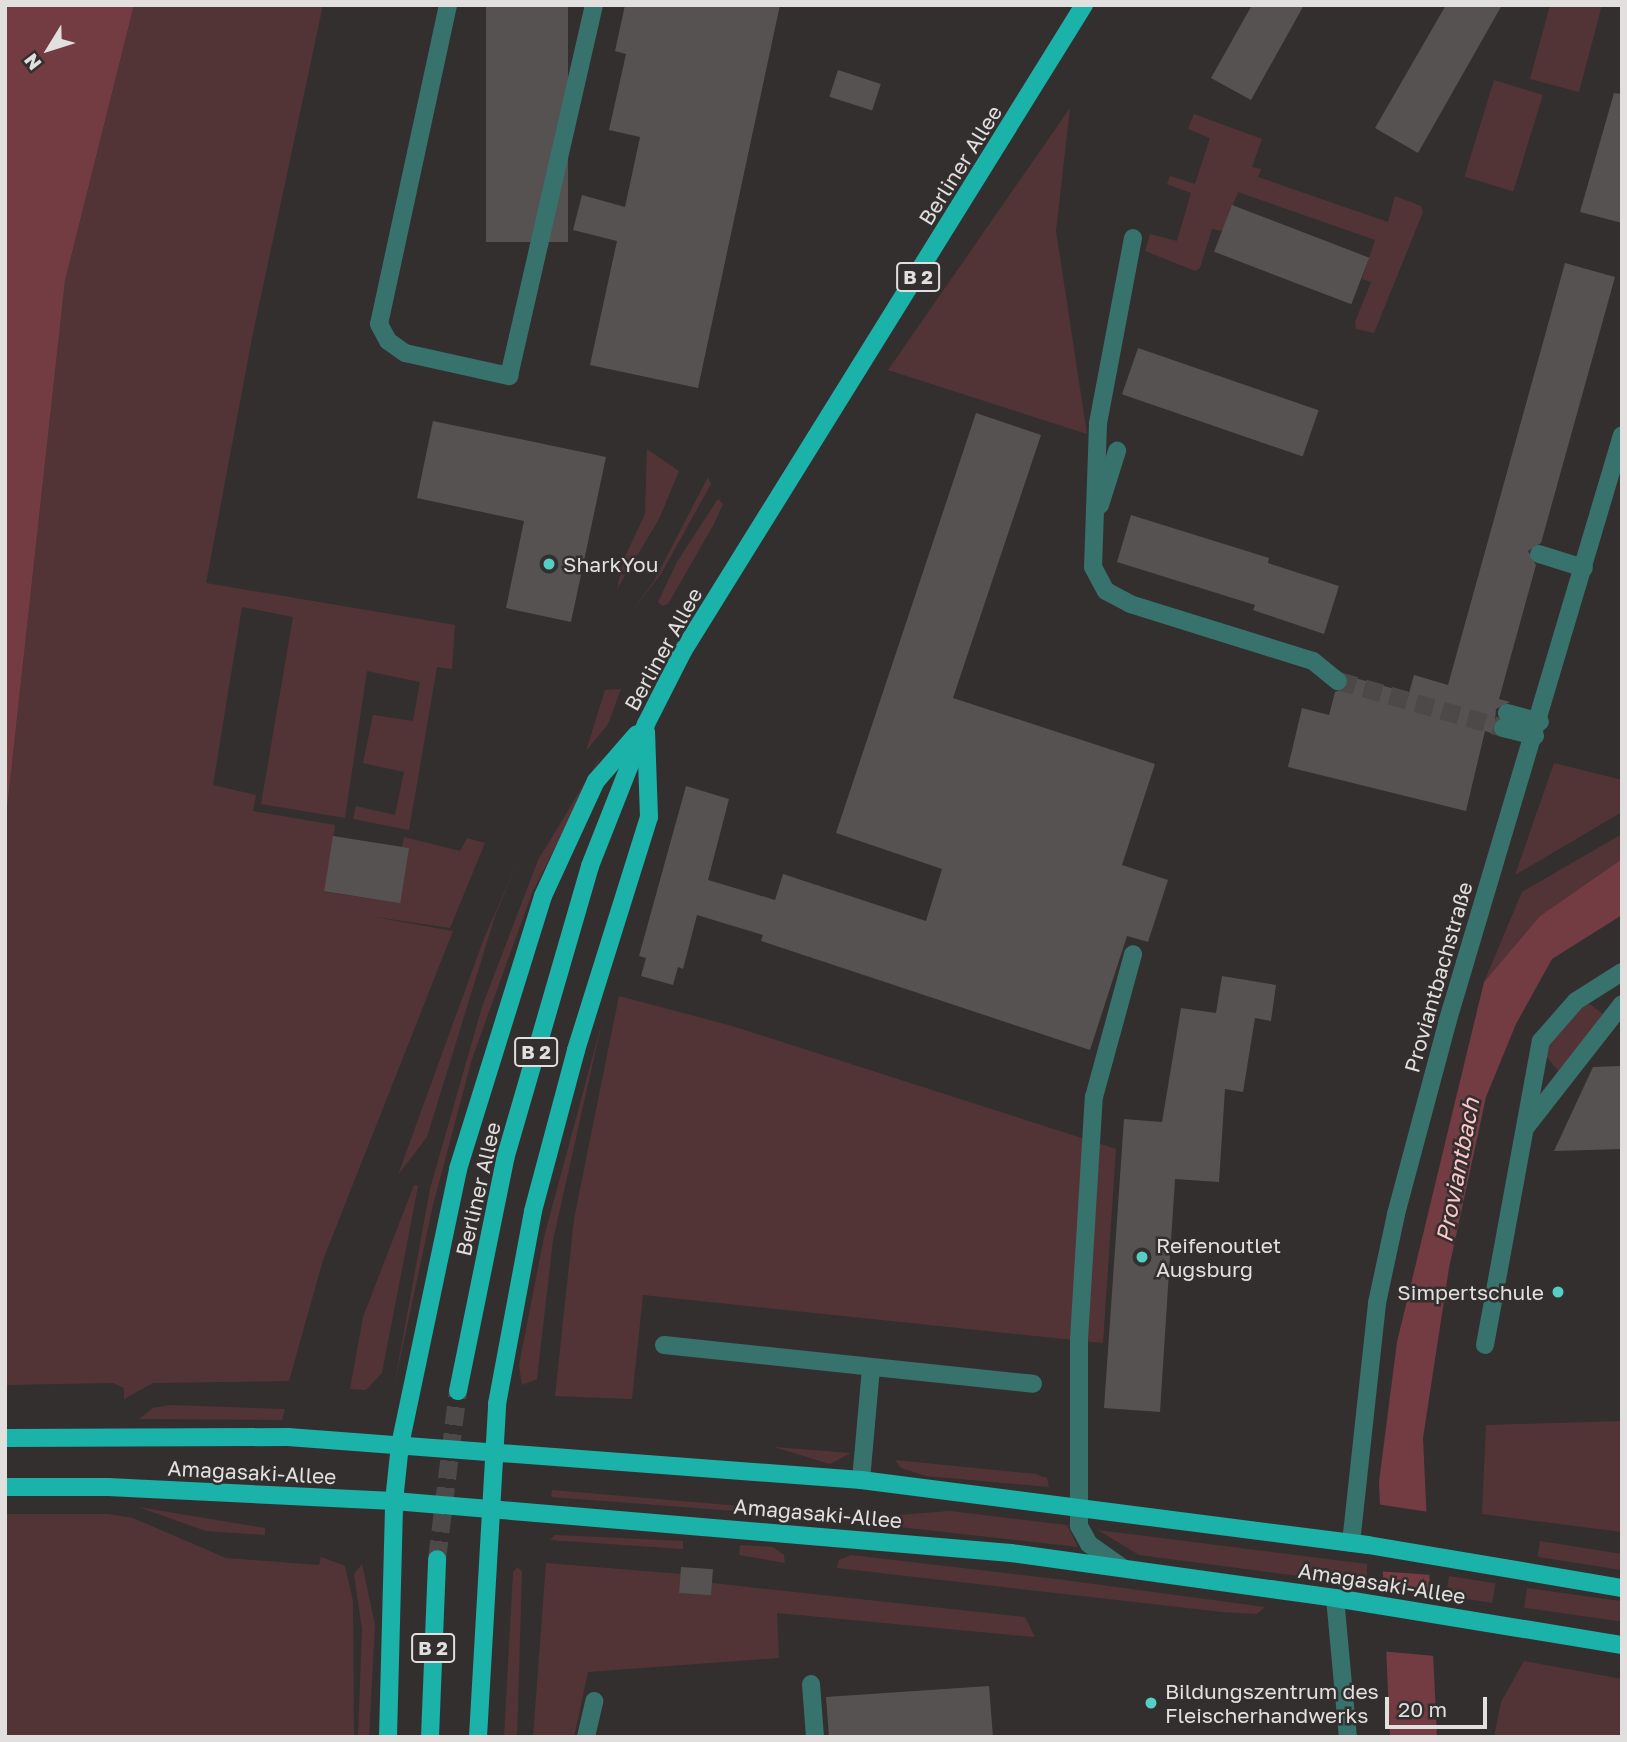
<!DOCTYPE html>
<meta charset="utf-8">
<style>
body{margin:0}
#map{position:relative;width:1627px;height:1742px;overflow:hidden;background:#332f2f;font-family:"Golos Text",sans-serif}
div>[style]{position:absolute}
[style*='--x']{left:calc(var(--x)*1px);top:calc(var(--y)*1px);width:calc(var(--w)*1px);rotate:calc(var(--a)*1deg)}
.green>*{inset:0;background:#533436;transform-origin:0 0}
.water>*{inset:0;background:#723c42}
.pier>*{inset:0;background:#332f2f}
.building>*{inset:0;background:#575252;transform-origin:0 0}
.minor-tunnel>*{height:18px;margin-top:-9px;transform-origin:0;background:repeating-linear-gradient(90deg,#4d4949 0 18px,transparent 0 27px)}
.major-tunnel>*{height:18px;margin-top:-9px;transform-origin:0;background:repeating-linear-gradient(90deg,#4d4949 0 18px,transparent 0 27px)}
.minor>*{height:18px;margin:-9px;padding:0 9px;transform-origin:9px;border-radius:9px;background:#38726d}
.major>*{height:18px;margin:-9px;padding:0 9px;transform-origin:9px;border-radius:9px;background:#1ab2a9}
.dots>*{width:19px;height:19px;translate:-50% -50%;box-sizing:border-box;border:4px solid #332f2f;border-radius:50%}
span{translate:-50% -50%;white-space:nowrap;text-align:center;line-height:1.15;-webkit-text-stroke:5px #332f2f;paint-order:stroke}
.shield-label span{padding:2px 5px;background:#332f2f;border:2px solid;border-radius:5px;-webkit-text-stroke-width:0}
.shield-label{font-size:19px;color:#e2dfdf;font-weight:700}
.street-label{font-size:21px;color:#e2dfdf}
.poi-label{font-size:21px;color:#e2dfdf}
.left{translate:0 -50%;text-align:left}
.right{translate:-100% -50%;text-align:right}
.water-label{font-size:23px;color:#fdc6c9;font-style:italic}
.frame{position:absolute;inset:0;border:7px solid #e2dfdf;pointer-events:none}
.north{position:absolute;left:14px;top:14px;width:70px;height:70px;-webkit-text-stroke:5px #332f2f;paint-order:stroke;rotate:232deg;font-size:19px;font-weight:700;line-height:28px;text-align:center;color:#e2dfdf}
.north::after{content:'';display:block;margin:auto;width:24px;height:32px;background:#e2dfdf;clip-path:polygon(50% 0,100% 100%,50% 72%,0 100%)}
.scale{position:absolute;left:1385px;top:1697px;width:102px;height:32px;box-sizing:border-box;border:4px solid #e2dfdf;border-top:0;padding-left:9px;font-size:21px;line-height:24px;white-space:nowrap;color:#e2dfdf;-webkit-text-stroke:5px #332f2f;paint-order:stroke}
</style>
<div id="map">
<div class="green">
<div style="clip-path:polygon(134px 5px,323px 5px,252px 338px,206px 583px,455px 625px,452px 669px,437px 667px,409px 830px,353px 819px,356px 806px,395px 815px,404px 772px,363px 763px,373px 715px,413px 721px,420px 682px,367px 671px,345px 818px,261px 804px,293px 617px,242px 607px,213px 785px,256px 795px,253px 811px,335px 825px,325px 892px,400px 903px,409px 848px,402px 847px,404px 837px,460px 851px,467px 838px,485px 843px,450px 928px,369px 916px,453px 931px,323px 1260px,289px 1381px,153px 1383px,124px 1399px,124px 1388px,113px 1383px,5px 1385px,5px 827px,65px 281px)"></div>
<div style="clip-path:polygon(1550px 5px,1602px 5px,1579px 92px,1530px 79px)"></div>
<div style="left:1494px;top:80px;width:51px;height:101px;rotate:17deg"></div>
<div style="clip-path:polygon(1070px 108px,1056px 231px,1087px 434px,888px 370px)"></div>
<div style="clip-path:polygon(1194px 114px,1262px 139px,1252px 167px,1261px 169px,1258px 177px,1388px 222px,1395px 196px,1421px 206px,1423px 212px,1374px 333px,1356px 329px,1355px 322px,1371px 282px,1362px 279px,1375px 240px,1238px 192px,1223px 231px,1212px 229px,1200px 268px,1195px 271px,1145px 251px,1150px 234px,1177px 241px,1191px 193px,1167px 184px,1170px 176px,1195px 184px,1210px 138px,1188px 129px)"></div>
<div style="clip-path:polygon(647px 449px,679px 471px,659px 519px,617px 589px,623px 561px,645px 514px)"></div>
<div style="clip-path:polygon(708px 477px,711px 484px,661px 574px,631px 612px,654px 581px)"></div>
<div style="clip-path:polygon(718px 499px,723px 504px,714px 524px,668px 604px,662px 606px,658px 602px,677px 562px)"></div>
<div style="clip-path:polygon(621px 689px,608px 724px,586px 751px,605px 690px)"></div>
<div style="clip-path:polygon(603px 753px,532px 893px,472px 1059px,433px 1205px,394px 1387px,430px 1189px,482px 1007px,538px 860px)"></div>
<div style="clip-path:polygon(1554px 763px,1622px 780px,1622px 812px,1515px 875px)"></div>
<div style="clip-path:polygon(1622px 834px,1622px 859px,1540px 916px,1484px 982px,1522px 892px)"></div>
<div style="clip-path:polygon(520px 856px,495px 916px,427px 1137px,398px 1175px,483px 941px)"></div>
<div style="clip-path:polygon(619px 996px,732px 1026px,1116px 1149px,1103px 1343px,643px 1295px,632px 1399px,555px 1396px,574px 1219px)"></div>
<div style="clip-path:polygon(1587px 1002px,1607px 1017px,1560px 1073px,1544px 1054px,1553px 1030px)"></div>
<div style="clip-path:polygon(602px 1022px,553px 1240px,537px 1379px,522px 1385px,519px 1365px,544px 1237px)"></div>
<div style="clip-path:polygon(414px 1185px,418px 1186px,382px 1373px,366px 1390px,350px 1389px,363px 1317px)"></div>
<div style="clip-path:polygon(170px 1405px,285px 1409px,282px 1420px,139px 1419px,153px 1408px)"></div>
<div style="clip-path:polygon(1622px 1421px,1622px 1532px,1482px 1514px,1486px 1425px)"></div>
<div style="clip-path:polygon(774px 1447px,851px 1453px,830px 1464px)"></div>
<div style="clip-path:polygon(895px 1460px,1036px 1474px,1047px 1478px,1049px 1487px,926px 1476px,901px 1468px)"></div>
<div style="clip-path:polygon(552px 1490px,872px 1517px,950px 1511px,1067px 1525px,1078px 1547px,801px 1516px,551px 1497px)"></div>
<div style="clip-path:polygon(138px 1507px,265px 1528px,265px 1535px,206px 1531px)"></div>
<div style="clip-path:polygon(5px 1514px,108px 1514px,133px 1518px,226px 1558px,319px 1565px,321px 1557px,345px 1566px,353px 1601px,354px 1737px,5px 1737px)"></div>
<div style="clip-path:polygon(1098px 1530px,1367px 1564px,1367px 1585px,1139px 1555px)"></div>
<div style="clip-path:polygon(555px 1535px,683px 1541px,683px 1549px,550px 1540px)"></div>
<div style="left:1540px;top:1541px;width:83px;height:16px;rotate:9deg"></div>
<div style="clip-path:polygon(740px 1545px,773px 1547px,784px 1555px,785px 1563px,739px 1555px)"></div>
<div style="clip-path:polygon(851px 1555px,1064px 1580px,1265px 1607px,1257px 1614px,1222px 1612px,837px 1568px,839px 1560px)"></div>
<div style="clip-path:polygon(546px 1563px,681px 1574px,680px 1593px,711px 1595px,712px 1583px,1025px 1617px,1035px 1637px,777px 1613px,779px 1658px,588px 1672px,574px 1737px,533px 1737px)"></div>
<div style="clip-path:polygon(362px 1564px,375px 1625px,369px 1737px,358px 1737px,362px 1629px,354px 1574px)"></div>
<div style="clip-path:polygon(517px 1567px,522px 1571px,517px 1737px,504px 1737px,513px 1572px)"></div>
<div style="left:1449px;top:1576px;width:47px;height:20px;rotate:9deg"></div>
<div style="left:1527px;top:1588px;width:96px;height:20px;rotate:8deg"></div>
<div style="clip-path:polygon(1524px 1661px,1622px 1679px,1622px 1737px,1494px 1737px,1501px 1702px)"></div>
</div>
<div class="water">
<div style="clip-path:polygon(5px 5px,134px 5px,65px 281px,5px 827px)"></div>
<div style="clip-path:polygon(1622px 859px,1622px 915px,1552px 959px,1516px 1024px,1486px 1097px,1449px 1268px,1423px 1438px,1437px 1737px,1390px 1737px,1379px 1482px,1397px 1342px,1484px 982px,1540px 916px)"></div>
</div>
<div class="pier">
<div style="clip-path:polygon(1376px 1504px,1429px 1512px,1432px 1575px,1377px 1571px)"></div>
<div style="clip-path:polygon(1378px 1584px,1433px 1592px,1435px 1656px,1380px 1651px)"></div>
</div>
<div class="building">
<div style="left:486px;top:5px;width:82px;height:237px"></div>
<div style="clip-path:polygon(625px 5px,780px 5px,698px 388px,590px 365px,617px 241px,573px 230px,582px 195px,625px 207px,640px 137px,609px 130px,626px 54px,615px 51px)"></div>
<div style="clip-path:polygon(1252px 5px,1304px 5px,1251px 100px,1211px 78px)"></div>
<div style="clip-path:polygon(1446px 5px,1502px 5px,1418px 153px,1375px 128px)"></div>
<div style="left:838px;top:70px;width:45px;height:28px;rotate:18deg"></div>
<div style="clip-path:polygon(1614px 93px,1622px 94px,1622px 223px,1580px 212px)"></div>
<div style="left:1232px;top:205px;width:147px;height:50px;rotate:21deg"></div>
<div style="clip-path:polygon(1565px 263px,1615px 277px,1541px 543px,1528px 551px,1536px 565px,1499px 699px,1510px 702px,1496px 709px,1494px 734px,1485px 731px,1466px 811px,1288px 767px,1302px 708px,1329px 715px,1335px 692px,1347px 688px,1348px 676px,1409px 693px,1414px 675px,1448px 685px)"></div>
<div style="left:1138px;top:348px;width:191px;height:49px;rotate:19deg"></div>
<div style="clip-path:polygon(976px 413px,1041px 435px,953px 698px,1155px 764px,1122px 865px,1168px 880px,1148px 942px,1127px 936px,1090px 1050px,761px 941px,763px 935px,697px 915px,683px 969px,678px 967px,673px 985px,641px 976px,646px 958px,639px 956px,686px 786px,729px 799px,708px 880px,775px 900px,783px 874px,926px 921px,942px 869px,836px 833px)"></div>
<div style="clip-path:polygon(433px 421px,606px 457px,571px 622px,506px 608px,524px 521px,417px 498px)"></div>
<div style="clip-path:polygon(1131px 515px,1269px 558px,1268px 563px,1339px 586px,1324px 634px,1253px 610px,1255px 605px,1117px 562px)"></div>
<div style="left:333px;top:836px;width:77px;height:56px;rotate:9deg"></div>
<div style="clip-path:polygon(1222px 976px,1276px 985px,1271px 1021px,1255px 1018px,1243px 1092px,1225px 1089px,1219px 1182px,1175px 1179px,1160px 1412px,1104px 1408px,1124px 1119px,1162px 1122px,1181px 1008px,1216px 1013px)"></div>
<div style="clip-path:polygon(1622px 1066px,1622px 1149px,1554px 1151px,1593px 1067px)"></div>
<div style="left:681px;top:1567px;width:32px;height:26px;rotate:4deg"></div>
<div style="clip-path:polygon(989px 1686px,993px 1737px,829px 1737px,826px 1697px)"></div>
</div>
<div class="minor-tunnel">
<div style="--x:1338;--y:681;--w:172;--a:15.9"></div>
</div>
<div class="major-tunnel">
<div style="--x:437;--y:1559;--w:169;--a:-82.9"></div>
</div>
<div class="minor">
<div style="--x:448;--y:5;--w:326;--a:102.2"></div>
<div style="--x:379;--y:324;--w:19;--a:62"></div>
<div style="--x:388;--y:341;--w:21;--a:35"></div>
<div style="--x:405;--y:353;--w:107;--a:12.5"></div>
<div style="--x:509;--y:376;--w:381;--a:-77.1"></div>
<div style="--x:1133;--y:238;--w:189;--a:100.7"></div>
<div style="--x:1098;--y:424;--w:143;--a:92"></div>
<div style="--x:1093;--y:567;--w:27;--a:62"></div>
<div style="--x:1106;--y:591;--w:27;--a:28"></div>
<div style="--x:1130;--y:604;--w:192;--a:17.3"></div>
<div style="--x:1313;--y:661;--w:32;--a:39"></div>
<div style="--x:1100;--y:505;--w:57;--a:-72.5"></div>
<div style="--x:1539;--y:554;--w:47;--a:17.3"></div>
<div style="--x:1507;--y:713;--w:34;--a:15"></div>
<div style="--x:1503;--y:728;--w:33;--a:14"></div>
<div style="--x:1526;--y:1127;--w:156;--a:-52"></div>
<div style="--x:664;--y:1345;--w:371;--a:6"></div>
<div style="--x:1485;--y:1345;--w:309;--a:-79.6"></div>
<div style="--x:1541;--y:1041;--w:53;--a:-48.8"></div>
<div style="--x:1576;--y:1001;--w:54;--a:-32.2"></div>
<div style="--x:861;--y:1480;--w:113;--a:-84.9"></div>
<div style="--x:1351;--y:1543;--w:241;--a:-83.8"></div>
<div style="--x:1377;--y:1303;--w:91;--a:-77.9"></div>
<div style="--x:1396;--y:1214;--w:198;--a:-75"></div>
<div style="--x:1447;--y:1023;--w:613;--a:-73.43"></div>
<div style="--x:1123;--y:1568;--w:42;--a:-144.8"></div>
<div style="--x:1089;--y:1544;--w:21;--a:-119"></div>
<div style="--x:1079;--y:1526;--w:187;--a:-90"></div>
<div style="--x:1079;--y:1339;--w:242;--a:-86.5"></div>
<div style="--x:1094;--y:1097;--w:148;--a:-74.7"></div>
<div style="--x:1335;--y:1598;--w:140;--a:84.7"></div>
<div style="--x:811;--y:1684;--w:53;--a:85.7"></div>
<div style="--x:586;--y:1737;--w:37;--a:-77"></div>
</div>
<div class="major">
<div style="--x:458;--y:1391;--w:237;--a:-78.5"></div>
<div style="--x:505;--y:1159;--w:305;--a:-73.8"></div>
<div style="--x:590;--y:866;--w:153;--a:-68.5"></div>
<div style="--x:646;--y:724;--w:82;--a:-63.1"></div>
<div style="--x:683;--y:651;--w:760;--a:-58.17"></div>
<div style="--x:5;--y:1438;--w:283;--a:-0.2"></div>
<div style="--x:288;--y:1437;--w:575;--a:4.29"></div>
<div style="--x:861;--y:1480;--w:511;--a:7.31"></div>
<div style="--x:1368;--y:1545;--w:258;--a:9.6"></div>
<div style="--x:5;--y:1487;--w:103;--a:0"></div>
<div style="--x:108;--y:1487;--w:286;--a:2.8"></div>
<div style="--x:394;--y:1501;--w:619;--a:4.82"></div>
<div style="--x:1011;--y:1553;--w:327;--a:7.9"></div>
<div style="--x:1335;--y:1598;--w:291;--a:9.3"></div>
<div style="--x:388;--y:1737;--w:236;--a:-88.5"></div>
<div style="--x:394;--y:1501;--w:56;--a:-83.9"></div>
<div style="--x:400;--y:1445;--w:282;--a:-78.1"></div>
<div style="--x:458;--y:1169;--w:286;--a:-72.7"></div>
<div style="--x:543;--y:896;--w:127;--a:-65.3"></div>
<div style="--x:596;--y:781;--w:62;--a:-48.9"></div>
<div style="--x:430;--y:1737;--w:178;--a:-87.7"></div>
<div style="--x:478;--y:1737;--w:334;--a:-86.7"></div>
<div style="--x:497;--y:1404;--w:196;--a:-79.4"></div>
<div style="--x:533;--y:1211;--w:167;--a:-75"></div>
<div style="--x:576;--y:1050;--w:244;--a:-72.6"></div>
<div style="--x:649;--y:817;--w:86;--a:-92"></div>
</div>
<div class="dots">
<div style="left:549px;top:564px;background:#55cec4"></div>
<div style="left:1142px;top:1257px;background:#55cec4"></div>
<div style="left:1558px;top:1292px;background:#55cec4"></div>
<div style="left:1151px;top:1703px;background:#55cec4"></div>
</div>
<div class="shield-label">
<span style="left:918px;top:277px">B 2</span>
<span style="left:536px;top:1052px">B 2</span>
<span style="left:433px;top:1648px">B 2</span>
</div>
<div class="street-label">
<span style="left:960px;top:165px;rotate:-58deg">Berliner Allee</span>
<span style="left:663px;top:649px;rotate:-61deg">Berliner Allee</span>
<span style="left:1438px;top:977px;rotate:-74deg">Proviantbachstraße</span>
<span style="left:478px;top:1189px;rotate:-77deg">Berliner Allee</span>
<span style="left:252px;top:1472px;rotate:3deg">Amagasaki-Allee</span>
<span style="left:818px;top:1513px;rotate:5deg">Amagasaki-Allee</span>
<span style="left:1382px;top:1583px;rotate:9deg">Amagasaki-Allee</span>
</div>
<div class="poi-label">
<span class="left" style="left:563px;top:564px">SharkYou</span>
<span class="left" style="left:1156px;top:1257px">Reifenoutlet<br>Augsburg</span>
<span class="right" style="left:1544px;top:1292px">Simpertschule</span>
<span class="left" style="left:1165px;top:1703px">Bildungszentrum des<br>Fleischerhandwerks</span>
</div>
<div class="water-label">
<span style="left:1457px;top:1170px;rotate:-79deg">Proviantbach</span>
</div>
<div class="frame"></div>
<div class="north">N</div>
<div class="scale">20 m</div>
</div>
